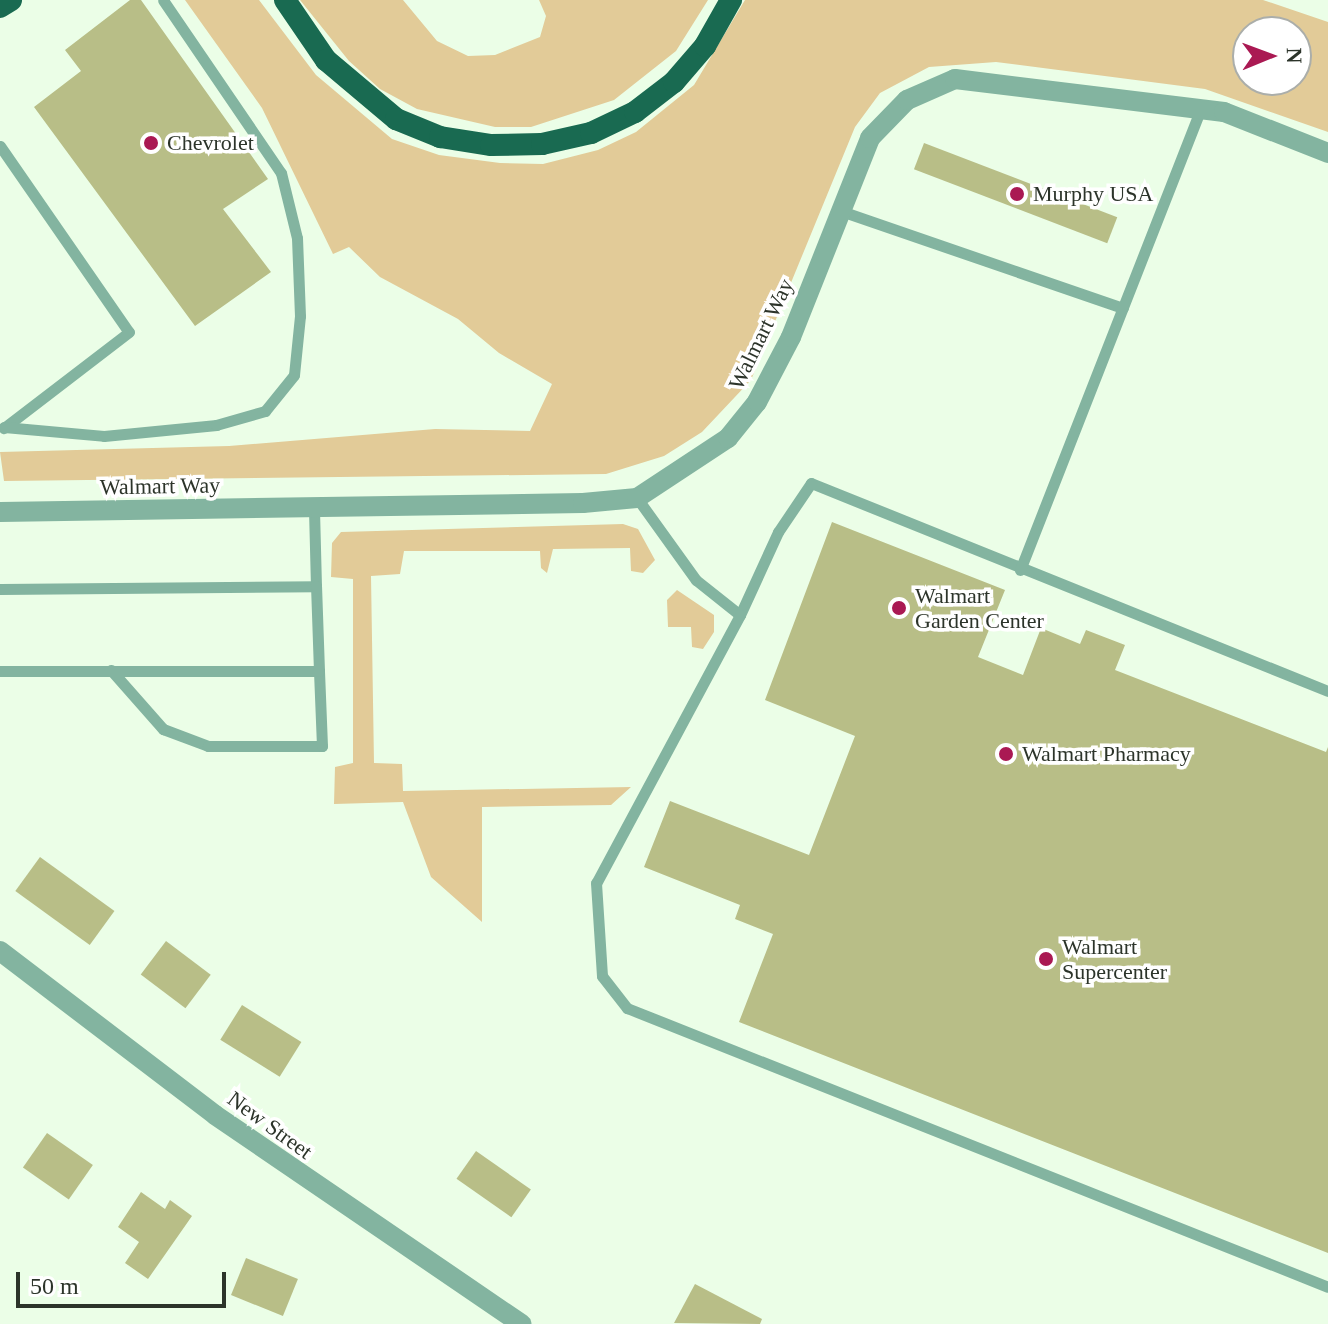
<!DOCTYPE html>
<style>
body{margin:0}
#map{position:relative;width:1328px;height:1324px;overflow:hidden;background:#ebfee7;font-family:Georgia,serif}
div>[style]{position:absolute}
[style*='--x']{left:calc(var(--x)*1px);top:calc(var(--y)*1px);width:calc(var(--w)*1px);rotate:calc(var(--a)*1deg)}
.green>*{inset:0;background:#e2cb98}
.building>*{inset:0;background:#b8be87;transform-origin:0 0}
.service>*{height:11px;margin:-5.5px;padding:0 5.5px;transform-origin:5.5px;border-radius:5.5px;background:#83b4a0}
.minor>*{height:20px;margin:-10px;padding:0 10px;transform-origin:10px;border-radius:10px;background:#83b4a0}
.tertiary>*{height:20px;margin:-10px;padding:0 10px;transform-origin:10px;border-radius:10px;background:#83b4a0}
.trunk>*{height:22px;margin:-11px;padding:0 11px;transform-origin:11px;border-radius:11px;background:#196a51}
.dots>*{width:22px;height:22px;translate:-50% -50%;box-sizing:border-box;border:4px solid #fff;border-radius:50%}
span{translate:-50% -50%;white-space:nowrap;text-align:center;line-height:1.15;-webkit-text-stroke:7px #fff;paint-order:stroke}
.poi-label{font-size:22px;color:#2c342a}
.left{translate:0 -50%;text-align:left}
.street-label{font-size:22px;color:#2c342a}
.north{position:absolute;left:1232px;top:16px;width:80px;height:80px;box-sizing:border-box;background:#fff;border:2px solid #abaeaa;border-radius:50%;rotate:89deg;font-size:22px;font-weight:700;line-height:32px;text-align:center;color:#2c342a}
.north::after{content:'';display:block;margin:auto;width:28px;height:36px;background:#aa1953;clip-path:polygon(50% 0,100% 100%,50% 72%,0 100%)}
.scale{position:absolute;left:16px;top:1272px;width:210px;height:36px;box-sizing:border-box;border:4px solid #2c342a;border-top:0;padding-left:10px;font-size:24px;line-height:28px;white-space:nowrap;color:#2c342a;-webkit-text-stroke:6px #fff;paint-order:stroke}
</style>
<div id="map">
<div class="green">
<div style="clip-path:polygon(evenodd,185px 0,259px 0,316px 75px,392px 139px,439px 155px,500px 163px,543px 164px,598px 150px,636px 132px,694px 85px,745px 0,1263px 0,1328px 22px,1328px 132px,1205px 89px,996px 62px,929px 67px,880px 93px,855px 127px,751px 380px,702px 432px,664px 456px,606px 474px,4px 481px,0 452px,229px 446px,435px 429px,530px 431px,552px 384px,499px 353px,458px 319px,380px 277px,349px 247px,333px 254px,262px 108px,185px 0,1248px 32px,1296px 32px,1296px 80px,1248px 80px,1248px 32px)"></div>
<div style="clip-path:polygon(300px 0,403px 0,437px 41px,468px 56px,495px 55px,540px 37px,546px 16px,539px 0,708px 0,676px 51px,614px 100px,531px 127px,495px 127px,417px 109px,380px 89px,349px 61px)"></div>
<div style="clip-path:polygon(623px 524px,638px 529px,655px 560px,643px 573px,631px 571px,630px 548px,553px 549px,547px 573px,541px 568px,540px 551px,404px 551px,400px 574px,371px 576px,374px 763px,402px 764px,403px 791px,631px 787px,611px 805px,482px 807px,482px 922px,431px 877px,403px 802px,334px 804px,335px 767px,353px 763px,353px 579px,331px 577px,332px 543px,341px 532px)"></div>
<div style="clip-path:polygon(677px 590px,714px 615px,714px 632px,703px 649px,692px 647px,691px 627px,668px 627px,667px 600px)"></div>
</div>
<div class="building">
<div style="clip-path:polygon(130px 0,141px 0,268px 179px,223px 209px,271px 272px,195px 326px,34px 107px,81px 71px,65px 50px)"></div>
<div style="left:924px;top:143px;width:207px;height:28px;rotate:21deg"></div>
<div style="clip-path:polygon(832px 522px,1005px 590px,978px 657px,1023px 675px,1041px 628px,1080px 644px,1086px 630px,1125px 645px,1115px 670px,1326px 752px,1328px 747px,1328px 1253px,739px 1022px,773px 934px,735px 919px,740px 905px,644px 867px,670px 801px,809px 855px,855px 736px,765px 700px)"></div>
<div style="left:40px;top:857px;width:92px;height:42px;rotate:36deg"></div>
<div style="left:166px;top:941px;width:56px;height:42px;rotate:37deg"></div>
<div style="left:242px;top:1005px;width:70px;height:41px;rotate:32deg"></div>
<div style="left:47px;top:1133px;width:56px;height:42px;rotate:35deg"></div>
<div style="left:476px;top:1151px;width:67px;height:34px;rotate:35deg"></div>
<div style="clip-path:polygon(141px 1192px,165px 1209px,170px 1200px,192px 1216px,148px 1279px,125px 1263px,139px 1242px,118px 1227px)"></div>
<div style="left:246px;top:1258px;width:56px;height:40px;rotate:22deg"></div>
<div style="clip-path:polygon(695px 1284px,762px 1319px,760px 1324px,674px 1323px)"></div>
</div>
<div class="service">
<div style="--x:0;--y:146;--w:226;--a:55.3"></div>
<div style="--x:129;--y:332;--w:158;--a:142.5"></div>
<div style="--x:841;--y:211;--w:298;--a:19"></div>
<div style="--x:4;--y:427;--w:100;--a:5.1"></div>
<div style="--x:104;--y:436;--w:113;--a:-5.6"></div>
<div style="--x:216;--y:425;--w:51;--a:-15.9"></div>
<div style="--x:265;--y:411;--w:46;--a:-51.1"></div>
<div style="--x:294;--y:375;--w:59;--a:-84.2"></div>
<div style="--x:300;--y:316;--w:78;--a:-92.2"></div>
<div style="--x:297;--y:238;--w:67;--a:-103.8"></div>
<div style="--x:281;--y:173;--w:209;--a:-124.3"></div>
<div style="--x:637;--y:498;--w:101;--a:54.3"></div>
<div style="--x:696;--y:580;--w:56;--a:38.5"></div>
<div style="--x:740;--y:615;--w:91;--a:-65.4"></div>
<div style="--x:778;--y:532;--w:59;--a:-56"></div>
<div style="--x:811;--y:483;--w:557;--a:21.92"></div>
<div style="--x:1020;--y:570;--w:495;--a:-68.6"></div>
<div style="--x:0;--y:589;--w:316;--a:-0.5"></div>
<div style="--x:316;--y:586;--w:78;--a:-91.5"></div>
<div style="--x:740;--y:615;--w:304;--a:118.2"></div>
<div style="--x:596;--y:883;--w:93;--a:86.3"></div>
<div style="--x:602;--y:976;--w:41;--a:52"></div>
<div style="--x:627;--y:1008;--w:754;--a:21.7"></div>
<div style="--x:111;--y:670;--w:79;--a:48.6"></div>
<div style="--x:163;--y:729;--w:48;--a:20.7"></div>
<div style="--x:208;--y:746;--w:114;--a:0"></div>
<div style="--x:322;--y:746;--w:75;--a:-92.3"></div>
<div style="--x:0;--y:671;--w:319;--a:0"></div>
<div style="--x:319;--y:671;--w:85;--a:-92"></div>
</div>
<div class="minor">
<div style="--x:0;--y:951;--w:270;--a:37.3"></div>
<div style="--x:215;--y:1115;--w:371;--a:34.3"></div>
</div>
<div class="tertiary">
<div style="--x:0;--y:512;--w:583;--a:-0.88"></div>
<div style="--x:583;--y:503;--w:54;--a:-5.3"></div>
<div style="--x:637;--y:498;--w:109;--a:-33.4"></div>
<div style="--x:728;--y:438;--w:46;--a:-51.1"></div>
<div style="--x:757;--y:402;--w:73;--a:-62.4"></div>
<div style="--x:791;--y:337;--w:214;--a:-68.3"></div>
<div style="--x:870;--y:138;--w:53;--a:-45.8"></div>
<div style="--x:907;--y:100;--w:52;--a:-23.6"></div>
<div style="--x:955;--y:79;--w:271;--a:7"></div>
<div style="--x:1224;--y:112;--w:112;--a:21.5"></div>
</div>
<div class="trunk">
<div style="--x:285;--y:0;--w:73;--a:55.7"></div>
<div style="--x:326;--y:60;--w:92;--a:40.1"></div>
<div style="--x:396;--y:119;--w:48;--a:22.2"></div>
<div style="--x:440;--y:137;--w:52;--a:8.9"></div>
<div style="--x:491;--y:145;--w:51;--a:-1.1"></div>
<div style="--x:542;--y:144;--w:50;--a:-12.7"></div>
<div style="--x:591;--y:133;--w:49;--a:-25.5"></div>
<div style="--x:635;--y:112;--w:49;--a:-37.6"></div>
<div style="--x:674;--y:82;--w:48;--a:-49.3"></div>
<div style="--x:705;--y:46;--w:53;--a:-60.5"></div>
<div style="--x:0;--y:7;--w:13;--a:-32"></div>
</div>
<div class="dots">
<div style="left:151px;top:143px;background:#aa1953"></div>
<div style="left:1017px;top:194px;background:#aa1953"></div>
<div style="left:899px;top:608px;background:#aa1953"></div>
<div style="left:1006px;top:754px;background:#aa1953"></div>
<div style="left:1046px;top:959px;background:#aa1953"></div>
</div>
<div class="poi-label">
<span class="left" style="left:167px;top:143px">Chevrolet</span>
<span class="left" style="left:1033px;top:194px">Murphy USA</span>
<span class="left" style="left:915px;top:608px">Walmart<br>Garden Center</span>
<span class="left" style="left:1022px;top:754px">Walmart Pharmacy</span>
<span class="left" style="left:1062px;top:959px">Walmart<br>Supercenter</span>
</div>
<div class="street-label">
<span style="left:761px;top:334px;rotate:-64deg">Walmart Way</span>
<span style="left:160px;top:486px;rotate:-1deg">Walmart Way</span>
<span style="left:270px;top:1125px;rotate:36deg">New Street</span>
</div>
<div class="north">N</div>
<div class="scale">50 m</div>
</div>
